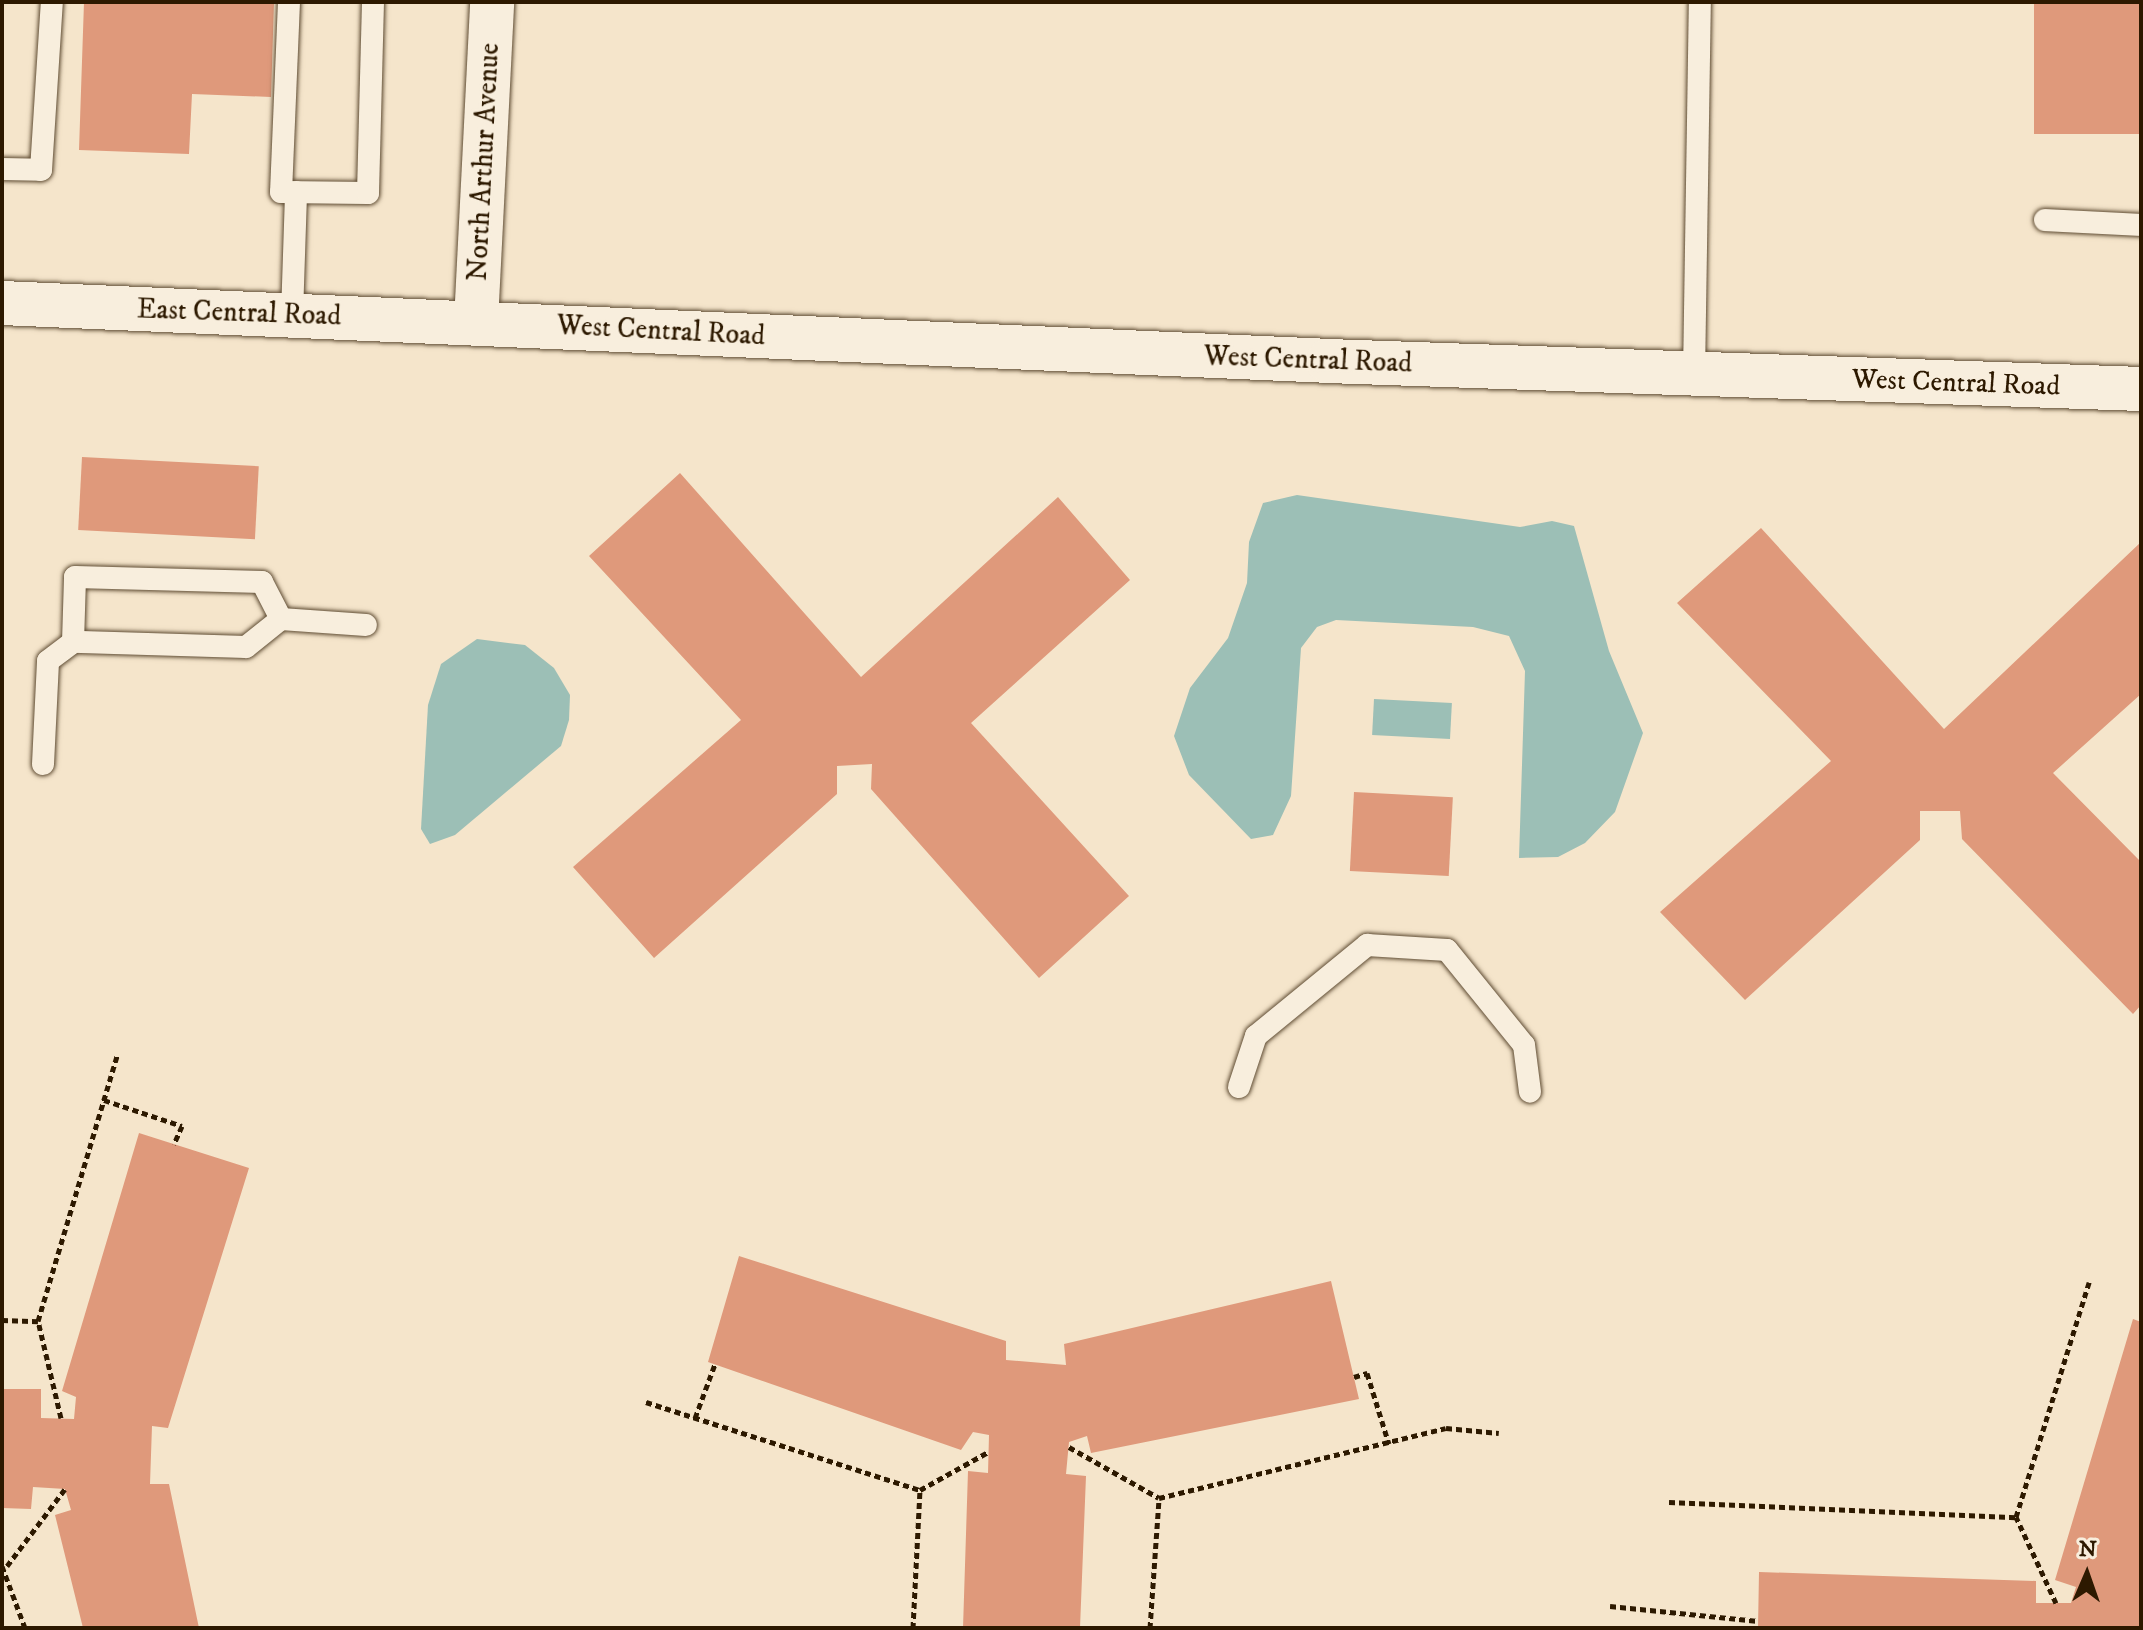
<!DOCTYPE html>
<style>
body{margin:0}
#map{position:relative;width:2143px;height:1630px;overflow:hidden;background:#f5e5cb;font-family:"IM FELL DW Pica",serif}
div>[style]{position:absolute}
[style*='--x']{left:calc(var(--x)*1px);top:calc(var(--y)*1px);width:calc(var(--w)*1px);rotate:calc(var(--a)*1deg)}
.water>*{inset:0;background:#9cbfb6;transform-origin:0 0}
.building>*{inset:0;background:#df997b;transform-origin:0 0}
.path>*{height:5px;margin-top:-2.5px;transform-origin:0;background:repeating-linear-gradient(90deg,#2d1900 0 6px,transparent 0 10px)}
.roads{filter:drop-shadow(0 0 2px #5f4c33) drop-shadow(0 0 2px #5f4c33)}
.service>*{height:22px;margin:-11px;padding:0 11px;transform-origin:11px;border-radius:11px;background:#f8eedd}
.tertiary>*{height:44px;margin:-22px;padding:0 22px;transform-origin:22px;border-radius:22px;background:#f8eedd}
.secondary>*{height:44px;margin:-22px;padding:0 22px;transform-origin:22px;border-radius:22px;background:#f8eedd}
span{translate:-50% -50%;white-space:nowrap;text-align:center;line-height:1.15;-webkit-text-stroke:6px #f8eedd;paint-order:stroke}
.street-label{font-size:28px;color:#2d1900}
.frame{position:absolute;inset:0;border:4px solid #2d1900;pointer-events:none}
.north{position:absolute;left:2047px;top:1534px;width:80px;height:80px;-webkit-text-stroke:6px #f8eedd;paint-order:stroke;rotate:2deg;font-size:22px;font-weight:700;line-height:32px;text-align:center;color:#2d1900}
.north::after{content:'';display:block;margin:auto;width:28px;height:36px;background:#2d1900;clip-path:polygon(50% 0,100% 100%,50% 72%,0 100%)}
</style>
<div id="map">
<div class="water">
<div style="clip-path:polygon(1297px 495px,1520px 527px,1552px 521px,1574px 526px,1609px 651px,1643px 733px,1615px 812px,1585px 843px,1558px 857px,1519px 858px,1525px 671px,1509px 636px,1473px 627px,1336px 620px,1317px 627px,1301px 648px,1291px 796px,1273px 835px,1251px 839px,1189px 775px,1174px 736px,1190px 688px,1228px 638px,1247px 583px,1249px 542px,1263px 503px)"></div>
<div style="clip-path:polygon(477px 639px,525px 645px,554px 668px,570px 695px,569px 720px,561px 746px,455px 835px,430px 844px,421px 829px,428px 705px,441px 664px)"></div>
<div style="left:1374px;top:699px;width:78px;height:36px;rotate:3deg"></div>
</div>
<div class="building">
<div style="clip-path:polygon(84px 2px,274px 2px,271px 97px,192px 94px,189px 154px,79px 150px)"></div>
<div style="left:2034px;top:2px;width:107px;height:132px"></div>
<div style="left:82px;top:457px;width:177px;height:73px;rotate:3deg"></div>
<div style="clip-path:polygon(680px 473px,861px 677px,1058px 497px,1130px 580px,971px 723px,1129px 896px,1039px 978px,871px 789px,872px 764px,837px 766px,837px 794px,654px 958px,573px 867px,741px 720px,589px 556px)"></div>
<div style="clip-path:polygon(1761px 528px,1944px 729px,2141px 542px,2141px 694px,2053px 773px,2141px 862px,2141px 1005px,2133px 1014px,1962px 839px,1960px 811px,1920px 811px,1920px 840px,1745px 1000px,1660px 912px,1831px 761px,1677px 603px)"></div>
<div style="left:1354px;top:792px;width:99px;height:79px;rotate:3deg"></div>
<div style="clip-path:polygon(139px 1133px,249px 1168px,168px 1428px,152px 1426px,150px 1484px,169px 1484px,199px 1628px,83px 1628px,55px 1515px,71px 1510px,65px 1489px,33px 1487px,31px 1509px,2px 1508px,2px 1389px,41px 1389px,41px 1418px,74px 1419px,76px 1397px,62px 1391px)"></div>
<div style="clip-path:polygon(739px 1256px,1006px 1341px,1006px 1360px,1066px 1365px,1064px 1344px,1331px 1281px,1359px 1399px,1091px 1453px,1087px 1436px,1069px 1442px,1066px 1474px,1086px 1476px,1080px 1628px,963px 1628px,968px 1471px,988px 1473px,989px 1435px,973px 1432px,961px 1450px,708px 1362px)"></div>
<div style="clip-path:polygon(2133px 1319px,2141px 1322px,2141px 1628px,1758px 1628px,1759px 1572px,2036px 1581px,2036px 1603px,2071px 1603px,2076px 1587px,2055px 1580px)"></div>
</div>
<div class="path">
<div style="--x:104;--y:1100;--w:82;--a:18.4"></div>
<div style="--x:182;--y:1126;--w:20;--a:114"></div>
<div style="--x:2;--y:1320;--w:36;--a:2"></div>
<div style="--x:1354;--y:1377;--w:14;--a:-17"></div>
<div style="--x:1367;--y:1373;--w:74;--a:72.8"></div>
<div style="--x:646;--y:1402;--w:288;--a:17.8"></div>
<div style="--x:61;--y:1418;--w:100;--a:-103.3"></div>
<div style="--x:38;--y:1321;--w:277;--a:-73.4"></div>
<div style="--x:695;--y:1418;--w:58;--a:-69.7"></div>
<div style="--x:1069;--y:1447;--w:103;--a:29.5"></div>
<div style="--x:1669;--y:1502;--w:347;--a:2.5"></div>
<div style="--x:2;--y:1566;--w:66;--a:69.6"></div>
<div style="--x:7;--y:1566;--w:96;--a:-53"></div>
<div style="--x:2056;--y:1603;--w:95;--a:-114.9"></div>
<div style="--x:2016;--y:1517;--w:246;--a:-72.7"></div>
<div style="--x:1610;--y:1606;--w:149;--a:5.8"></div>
<div style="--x:913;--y:1628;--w:138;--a:-87.1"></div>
<div style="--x:920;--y:1490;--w:78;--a:-29.2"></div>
<div style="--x:1150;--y:1628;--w:130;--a:-86"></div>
<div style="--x:1159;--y:1498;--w:295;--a:-13.7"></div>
<div style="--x:1446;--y:1428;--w:53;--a:5.4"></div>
</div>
<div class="roads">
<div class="service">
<div style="--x:289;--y:2;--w:190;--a:92.4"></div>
<div style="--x:281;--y:192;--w:87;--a:0.7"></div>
<div style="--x:368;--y:193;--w:191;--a:-88.5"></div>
<div style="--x:2;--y:169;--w:39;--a:1"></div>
<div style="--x:41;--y:170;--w:168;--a:-86.3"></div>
<div style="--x:2045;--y:220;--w:96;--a:3"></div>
<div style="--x:292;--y:315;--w:123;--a:-88.1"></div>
<div style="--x:1694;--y:375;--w:373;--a:-89.1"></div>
<div style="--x:281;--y:619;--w:45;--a:141.3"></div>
<div style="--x:246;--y:647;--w:173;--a:-178.3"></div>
<div style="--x:73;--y:642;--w:65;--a:-88.2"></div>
<div style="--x:75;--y:577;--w:187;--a:1.5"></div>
<div style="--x:262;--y:582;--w:42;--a:62.8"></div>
<div style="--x:281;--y:619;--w:85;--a:4"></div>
<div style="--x:43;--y:764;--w:103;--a:-87.2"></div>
<div style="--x:48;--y:661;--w:31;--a:-37"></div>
<div style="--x:1239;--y:1087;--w:54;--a:-71.6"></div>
<div style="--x:1256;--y:1036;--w:144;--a:-39.3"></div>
<div style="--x:1367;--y:945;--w:80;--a:3.6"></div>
<div style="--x:1447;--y:950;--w:122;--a:51"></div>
<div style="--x:1524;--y:1045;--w:47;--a:82.7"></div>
</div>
<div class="tertiary">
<div style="--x:476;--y:322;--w:320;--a:-87.1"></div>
</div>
<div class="secondary">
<div style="--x:2;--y:303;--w:1327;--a:2.5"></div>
<div style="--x:1328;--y:361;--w:813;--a:1.97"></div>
</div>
</div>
<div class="street-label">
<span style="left:484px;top:162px;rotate:-87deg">North Arthur Avenue</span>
<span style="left:239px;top:313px;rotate:2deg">East Central Road</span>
<span style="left:661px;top:331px;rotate:3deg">West Central Road</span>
<span style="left:1308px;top:360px;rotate:2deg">West Central Road</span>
<span style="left:1956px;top:383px;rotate:2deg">West Central Road</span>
</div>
<div class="frame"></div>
<div class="north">N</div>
</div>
